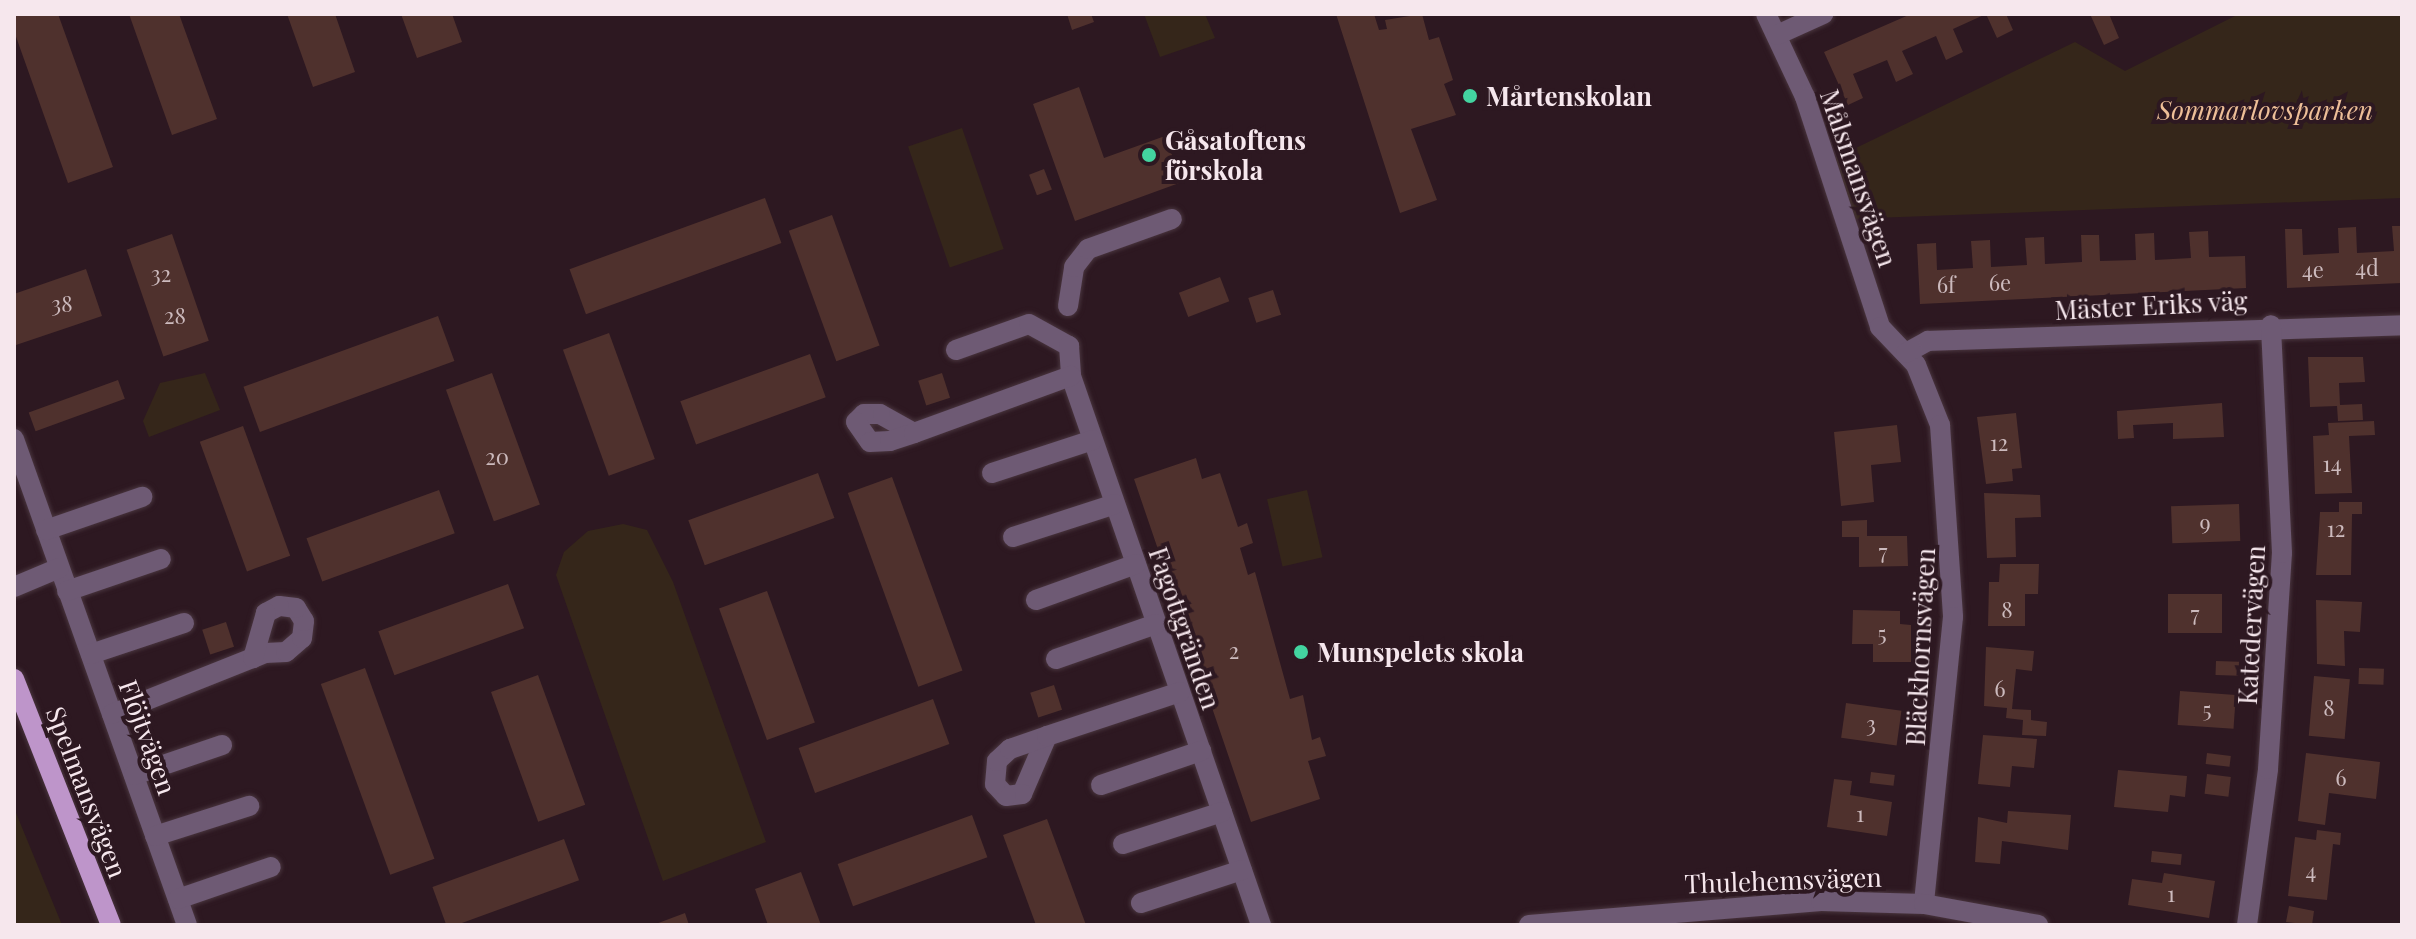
<!DOCTYPE html>
<meta charset="utf-8">
<style>
body{margin:0}
#map{position:relative;width:2416px;height:939px;overflow:hidden;background:#2d1821;font-family:"Playfair Display",serif}
div>[style]{position:absolute}
[style*='--x']{left:calc(var(--x)*1px);top:calc(var(--y)*1px);width:calc(var(--w)*1px);rotate:calc(var(--a)*1deg)}
.green>*{inset:0;background:#35261a;transform-origin:0 0}
.building>*{inset:0;background:#4f312d;transform-origin:0 0}
.roads{filter:drop-shadow(0 0 2px #49353e) drop-shadow(0 0 2px #49353e)}
.minor>*{height:20px;margin:-10px;padding:0 10px;transform-origin:10px;border-radius:10px;background:#6e5a74}
.major>*{height:20px;margin:-10px;padding:0 10px;transform-origin:10px;border-radius:10px;background:#be95ca}
.dots>*{width:22px;height:22px;translate:-50% -50%;box-sizing:border-box;border:4px solid #2d1821;border-radius:50%}
span{translate:-50% -50%;white-space:nowrap;text-align:center;line-height:1.15;-webkit-text-stroke:8px #2d1821;paint-order:stroke}
.number-label{font-size:22px;color:#ccbabd}
.number-label span{-webkit-text-stroke-width:0}
.poi-label{font-size:26px;color:#f6e7ed;font-weight:700}
.left{translate:0 -50%;text-align:left}
.park-label{font-size:26px;color:#eebf98;font-style:italic}
.street-label{font-size:26px;color:#f6e7ed}
.frame{position:absolute;inset:0;border:16px solid #f6e7ed;pointer-events:none}
</style>
<div id="map">
<div class="green">
<div style="clip-path:polygon(1144px 14px,1205px 14px,1215px 38px,1160px 57px)"></div>
<div style="clip-path:polygon(2239px 14px,2402px 14px,2402px 198px,1847px 219px,1829px 161px,2075px 42px,2125px 71px)"></div>
<div style="left:962px;top:128px;width:128px;height:57px;rotate:71deg"></div>
<div style="clip-path:polygon(205px 373px,220px 410px,149px 437px,143px 421px,160px 383px)"></div>
<div style="left:1307px;top:490px;width:69px;height:41px;rotate:77deg"></div>
<div style="clip-path:polygon(623px 524px,647px 530px,673px 582px,766px 842px,663px 881px,556px 575px,564px 552px,588px 531px)"></div>
<div style="clip-path:polygon(14px 808px,62px 925px,14px 925px)"></div>
</div>
<div class="building">
<div style="clip-path:polygon(14px 14px,58px 14px,113px 167px,68px 183px,14px 31px)"></div>
<div style="clip-path:polygon(129px 14px,179px 14px,217px 119px,172px 135px)"></div>
<div style="clip-path:polygon(287px 14px,335px 14px,355px 72px,313px 87px)"></div>
<div style="clip-path:polygon(401px 14px,452px 14px,462px 42px,417px 58px)"></div>
<div style="clip-path:polygon(1067px 14px,1091px 14px,1094px 22px,1072px 30px)"></div>
<div style="clip-path:polygon(1336px 14px,1374px 14px,1379px 30px,1387px 29px,1385px 20px,1422px 14px,1429px 40px,1439px 37px,1453px 80px,1444px 84px,1456px 115px,1411px 129px,1437px 200px,1400px 213px)"></div>
<div style="clip-path:polygon(1911px 14px,2006px 14px,2013px 30px,1997px 38px,1986px 14px,1953px 29px,1963px 52px,1946px 60px,1936px 36px,1902px 51px,1913px 74px,1896px 82px,1887px 60px,1853px 74px,1863px 98px,1848px 105px,1824px 52px)"></div>
<div style="clip-path:polygon(2090px 14px,2109px 14px,2119px 38px,2104px 45px)"></div>
<div style="clip-path:polygon(1079px 87px,1104px 158px,1165px 136px,1182px 182px,1075px 221px,1033px 104px)"></div>
<div style="left:1044px;top:169px;width:22px;height:16px;rotate:69deg"></div>
<div style="left:765px;top:198px;width:48px;height:208px;rotate:70deg"></div>
<div style="left:832px;top:215px;width:139px;height:46px;rotate:70deg"></div>
<div style="clip-path:polygon(2392px 226px,2402px 226px,2402px 283px,2287px 288px,2285px 229px,2302px 229px,2303px 255px,2339px 253px,2338px 228px,2356px 227px,2357px 253px,2394px 251px)"></div>
<div style="clip-path:polygon(2208px 231px,2209px 257px,2245px 256px,2246px 288px,1920px 304px,1917px 244px,1936px 243px,1937px 270px,1973px 268px,1971px 241px,1990px 240px,1991px 267px,2027px 265px,2025px 238px,2044px 237px,2045px 264px,2082px 262px,2081px 235px,2099px 235px,2100px 261px,2136px 260px,2135px 234px,2154px 233px,2155px 260px,2191px 258px,2189px 232px)"></div>
<div style="left:172px;top:234px;width:113px;height:48px;rotate:71deg"></div>
<div style="clip-path:polygon(86px 269px,102px 316px,16px 345px,14px 294px)"></div>
<div style="left:1220px;top:277px;width:26px;height:44px;rotate:69deg"></div>
<div style="left:1273px;top:290px;width:26px;height:26px;rotate:72deg"></div>
<div style="left:438px;top:316px;width:48px;height:207px;rotate:70deg"></div>
<div style="left:609px;top:333px;width:134px;height:49px;rotate:70deg"></div>
<div style="left:810px;top:354px;width:46px;height:138px;rotate:70deg"></div>
<div style="clip-path:polygon(2308px 357px,2363px 357px,2365px 382px,2339px 383px,2340px 405px,2362px 404px,2363px 420px,2338px 421px,2337px 406px,2310px 407px)"></div>
<div style="left:492px;top:373px;width:140px;height:49px;rotate:70deg"></div>
<div style="left:942px;top:373px;width:26px;height:25px;rotate:72deg"></div>
<div style="left:118px;top:380px;width:20px;height:95px;rotate:70deg"></div>
<div style="clip-path:polygon(2222px 403px,2224px 437px,2173px 439px,2173px 423px,2133px 425px,2134px 438px,2118px 439px,2117px 411px)"></div>
<div style="clip-path:polygon(2016px 413px,2022px 468px,2012px 469px,2013px 481px,1986px 484px,1977px 417px)"></div>
<div style="clip-path:polygon(2374px 421px,2375px 435px,2349px 436px,2352px 493px,2315px 494px,2313px 436px,2329px 435px,2328px 423px)"></div>
<div style="clip-path:polygon(1897px 425px,1901px 462px,1871px 465px,1874px 502px,1841px 506px,1834px 432px)"></div>
<div style="left:243px;top:426px;width:138px;height:46px;rotate:70deg"></div>
<div style="clip-path:polygon(1196px 458px,1202px 479px,1220px 473px,1238px 527px,1247px 523px,1253px 543px,1240px 548px,1248px 575px,1255px 572px,1290px 699px,1303px 695px,1312px 740px,1320px 737px,1326px 756px,1308px 761px,1320px 799px,1251px 822px,1134px 479px)"></div>
<div style="left:818px;top:473px;width:48px;height:138px;rotate:70deg"></div>
<div style="left:892px;top:477px;width:206px;height:47px;rotate:70deg"></div>
<div style="left:439px;top:490px;width:46px;height:141px;rotate:70deg"></div>
<div style="clip-path:polygon(1984px 493px,2040px 495px,2041px 517px,2015px 518px,2016px 557px,1987px 558px)"></div>
<div style="clip-path:polygon(2339px 502px,2362px 502px,2362px 514px,2352px 514px,2351px 575px,2316px 575px,2320px 512px,2339px 512px)"></div>
<div style="left:2239px;top:504px;width:37px;height:68px;rotate:88deg"></div>
<div style="clip-path:polygon(1867px 520px,1867px 536px,1907px 536px,1908px 566px,1859px 567px,1859px 537px,1842px 537px,1842px 521px)"></div>
<div style="clip-path:polygon(2000px 564px,2039px 564px,2038px 594px,2025px 594px,2025px 626px,1988px 626px,1989px 582px,1999px 582px)"></div>
<div style="left:508px;top:584px;width:47px;height:138px;rotate:70deg"></div>
<div style="left:767px;top:591px;width:140px;height:51px;rotate:70deg"></div>
<div style="left:2168px;top:594px;width:54px;height:39px"></div>
<div style="clip-path:polygon(2316px 600px,2362px 602px,2360px 632px,2344px 631px,2345px 666px,2317px 664px)"></div>
<div style="clip-path:polygon(1853px 610px,1900px 611px,1900px 624px,1911px 625px,1911px 662px,1873px 662px,1873px 644px,1852px 644px)"></div>
<div style="left:226px;top:622px;width:26px;height:25px;rotate:72deg"></div>
<div style="clip-path:polygon(1986px 647px,2034px 651px,2032px 671px,2016px 669px,2012px 709px,2031px 710px,2031px 720px,2047px 722px,2046px 736px,2022px 735px,2023px 720px,2006px 718px,2007px 708px,1984px 706px)"></div>
<div style="left:2216px;top:661px;width:23px;height:14px;rotate:2deg"></div>
<div style="left:365px;top:668px;width:203px;height:47px;rotate:70deg"></div>
<div style="left:2359px;top:668px;width:25px;height:16px;rotate:2deg"></div>
<div style="left:538px;top:675px;width:138px;height:50px;rotate:70deg"></div>
<div style="left:2314px;top:676px;width:36px;height:60px;rotate:5deg"></div>
<div style="left:1054px;top:685px;width:26px;height:25px;rotate:72deg"></div>
<div style="left:2180px;top:691px;width:56px;height:34px;rotate:4deg"></div>
<div style="left:933px;top:699px;width:48px;height:143px;rotate:70deg"></div>
<div style="left:1846px;top:703px;width:56px;height:35px;rotate:8deg"></div>
<div style="clip-path:polygon(1983px 735px,2037px 739px,2034px 768px,2012px 766px,2010px 787px,1978px 784px)"></div>
<div style="left:2207px;top:753px;width:24px;height:11px;rotate:7deg"></div>
<div style="clip-path:polygon(2306px 753px,2380px 762px,2376px 799px,2329px 793px,2325px 825px,2298px 821px)"></div>
<div style="clip-path:polygon(2118px 770px,2187px 776px,2185px 797px,2170px 795px,2168px 812px,2114px 807px)"></div>
<div style="left:1871px;top:772px;width:24px;height:11px;rotate:7deg"></div>
<div style="left:2207px;top:774px;width:24px;height:20px;rotate:7deg"></div>
<div style="clip-path:polygon(1834px 779px,1852px 781px,1850px 795px,1892px 802px,1887px 836px,1827px 827px)"></div>
<div style="clip-path:polygon(2008px 811px,2071px 815px,2068px 850px,2002px 841px,2000px 864px,1975px 862px,1978px 817px,2007px 823px)"></div>
<div style="left:972px;top:815px;width:45px;height:143px;rotate:70deg"></div>
<div style="clip-path:polygon(1047px 819px,1086px 925px,1036px 925px,1003px 835px)"></div>
<div style="clip-path:polygon(2317px 830px,2341px 833px,2340px 845px,2333px 844px,2327px 900px,2288px 896px,2295px 837px,2316px 840px)"></div>
<div style="left:564px;top:839px;width:44px;height:140px;rotate:70deg"></div>
<div style="left:2152px;top:851px;width:30px;height:11px;rotate:6deg"></div>
<div style="clip-path:polygon(801px 872px,821px 925px,768px 925px,755px 889px)"></div>
<div style="clip-path:polygon(2164px 873px,2215px 881px,2209px 918px,2128px 905px,2132px 879px,2162px 883px)"></div>
<div style="clip-path:polygon(2289px 906px,2314px 911px,2312px 925px,2286px 922px)"></div>
<div style="clip-path:polygon(685px 913px,689px 925px,653px 925px)"></div>
</div>
<div class="roads">
<div class="minor">
<div style="--x:1766;--y:14;--w:92;--a:64.8"></div>
<div style="--x:1805;--y:97;--w:242;--a:71.9"></div>
<div style="--x:1880;--y:327;--w:52;--a:46.5"></div>
<div style="--x:1916;--y:365;--w:65;--a:68.2"></div>
<div style="--x:1940;--y:425;--w:192;--a:86.1"></div>
<div style="--x:1953;--y:617;--w:288;--a:95.8"></div>
<div style="--x:1777;--y:35;--w:51;--a:-24.5"></div>
<div style="--x:1068;--y:306;--w:39;--a:-81"></div>
<div style="--x:1074;--y:267;--w:23;--a:-52"></div>
<div style="--x:1088;--y:249;--w:89;--a:-19.7"></div>
<div style="--x:956;--y:350;--w:77;--a:-19.6"></div>
<div style="--x:1029;--y:324;--w:46;--a:28.8"></div>
<div style="--x:1069;--y:346;--w:30;--a:86"></div>
<div style="--x:1071;--y:376;--w:581;--a:70.91"></div>
<div style="--x:1906;--y:353;--w:25;--a:-29"></div>
<div style="--x:1928;--y:341;--w:474;--a:-1.9"></div>
<div style="--x:914;--y:433;--w:39;--a:-151"></div>
<div style="--x:880;--y:414;--w:16;--a:180"></div>
<div style="--x:864;--y:414;--w:11;--a:135"></div>
<div style="--x:856;--y:422;--w:24;--a:55"></div>
<div style="--x:870;--y:442;--w:20;--a:-3"></div>
<div style="--x:890;--y:441;--w:25;--a:-18"></div>
<div style="--x:914;--y:433;--w:167;--a:-20"></div>
<div style="--x:14;--y:439;--w:516;--a:70.41"></div>
<div style="--x:992;--y:473;--w:106;--a:-18.1"></div>
<div style="--x:46;--y:530;--w:102;--a:-19"></div>
<div style="--x:1013;--y:537;--w:107;--a:-17.9"></div>
<div style="--x:14;--y:587;--w:49;--a:-22.9"></div>
<div style="--x:67;--y:591;--w:99;--a:-18.8"></div>
<div style="--x:1036;--y:600;--w:106;--a:-19.8"></div>
<div style="--x:91;--y:654;--w:98;--a:-18.4"></div>
<div style="--x:1056;--y:659;--w:106;--a:-19.3"></div>
<div style="--x:112;--y:714;--w:152;--a:-21.7"></div>
<div style="--x:253;--y:658;--w:13;--a:-23"></div>
<div style="--x:265;--y:653;--w:21;--a:-3"></div>
<div style="--x:286;--y:652;--w:21;--a:-41"></div>
<div style="--x:302;--y:638;--w:17;--a:-83"></div>
<div style="--x:304;--y:621;--w:15;--a:-122"></div>
<div style="--x:296;--y:608;--w:17;--a:-173"></div>
<div style="--x:279;--y:606;--w:15;--a:152"></div>
<div style="--x:266;--y:613;--w:47;--a:106.1"></div>
<div style="--x:1047;--y:736;--w:63;--a:113.3"></div>
<div style="--x:1022;--y:794;--w:16;--a:173"></div>
<div style="--x:1006;--y:796;--w:16;--a:-133"></div>
<div style="--x:995;--y:784;--w:23;--a:-85"></div>
<div style="--x:997;--y:761;--w:18;--a:-43"></div>
<div style="--x:1010;--y:749;--w:39;--a:-19"></div>
<div style="--x:1047;--y:736;--w:140;--a:-18.3"></div>
<div style="--x:134;--y:775;--w:93;--a:-18.8"></div>
<div style="--x:1101;--y:785;--w:106;--a:-18.8"></div>
<div style="--x:155;--y:836;--w:99;--a:-17.7"></div>
<div style="--x:1123;--y:844;--w:104;--a:-17.9"></div>
<div style="--x:178;--y:899;--w:98;--a:-19"></div>
<div style="--x:1141;--y:903;--w:106;--a:-18.1"></div>
<div style="--x:1529;--y:925;--w:293;--a:-4.7"></div>
<div style="--x:1821;--y:901;--w:103;--a:1.7"></div>
<div style="--x:1924;--y:904;--w:116;--a:10.4"></div>
<div style="--x:2247;--y:925;--w:157;--a:-82.3"></div>
<div style="--x:2268;--y:769;--w:216;--a:-86.3"></div>
<div style="--x:2282;--y:553;--w:228;--a:-92.8"></div>
</div>
<div class="major">
<div style="--x:14;--y:679;--w:264;--a:68.5"></div>
</div>
</div>
<div class="dots">
<div style="left:1470px;top:96px;background:#43d4a0"></div>
<div style="left:1149px;top:155px;background:#43d4a0"></div>
<div style="left:1301px;top:652px;background:#43d4a0"></div>
</div>
<div class="number-label">
<span style="left:2367px;top:268px">4d</span>
<span style="left:2313px;top:270px">4e</span>
<span style="left:161px;top:274px">32</span>
<span style="left:2000px;top:283px">6e</span>
<span style="left:1946px;top:285px">6f</span>
<span style="left:62px;top:304px">38</span>
<span style="left:175px;top:316px">28</span>
<span style="left:1999px;top:443px">12</span>
<span style="left:497px;top:457px">20</span>
<span style="left:2332px;top:464px">14</span>
<span style="left:2205px;top:523px">9</span>
<span style="left:2336px;top:529px">12</span>
<span style="left:1883px;top:552px">7</span>
<span style="left:2007px;top:610px">8</span>
<span style="left:2195px;top:614px">7</span>
<span style="left:1882px;top:634px">5</span>
<span style="left:1234px;top:651px">2</span>
<span style="left:2000px;top:689px">6</span>
<span style="left:2329px;top:708px">8</span>
<span style="left:2207px;top:710px">5</span>
<span style="left:1871px;top:724px">3</span>
<span style="left:2341px;top:778px">6</span>
<span style="left:1860px;top:814px">1</span>
<span style="left:2311px;top:871px">4</span>
<span style="left:2171px;top:894px">1</span>
</div>
<div class="poi-label">
<span class="left" style="left:1486px;top:96px">Mårtenskolan</span>
<span class="left" style="left:1165px;top:155px">Gåsatoftens<br>förskola</span>
<span class="left" style="left:1317px;top:652px">Munspelets skola</span>
</div>
<div class="park-label">
<span style="left:2265px;top:110px">Sommarlovsparken</span>
</div>
<div class="street-label">
<span style="left:1859px;top:178px;rotate:71deg">Målsmansvägen</span>
<span style="left:2151px;top:305px;rotate:-3deg">Mäster Eriks väg</span>
<span style="left:2251px;top:625px;rotate:-87deg">Katedervägen</span>
<span style="left:1185px;top:628px;rotate:71deg">Fagottgränden</span>
<span style="left:1920px;top:647px;rotate:-87deg">Bläckhornsvägen</span>
<span style="left:148px;top:737px;rotate:70deg">Flöjtvägen</span>
<span style="left:87px;top:792px;rotate:69deg">Spelmansvägen</span>
<span style="left:1783px;top:880px;rotate:-2deg">Thulehemsvägen</span>
</div>
<div class="frame"></div>
</div>
